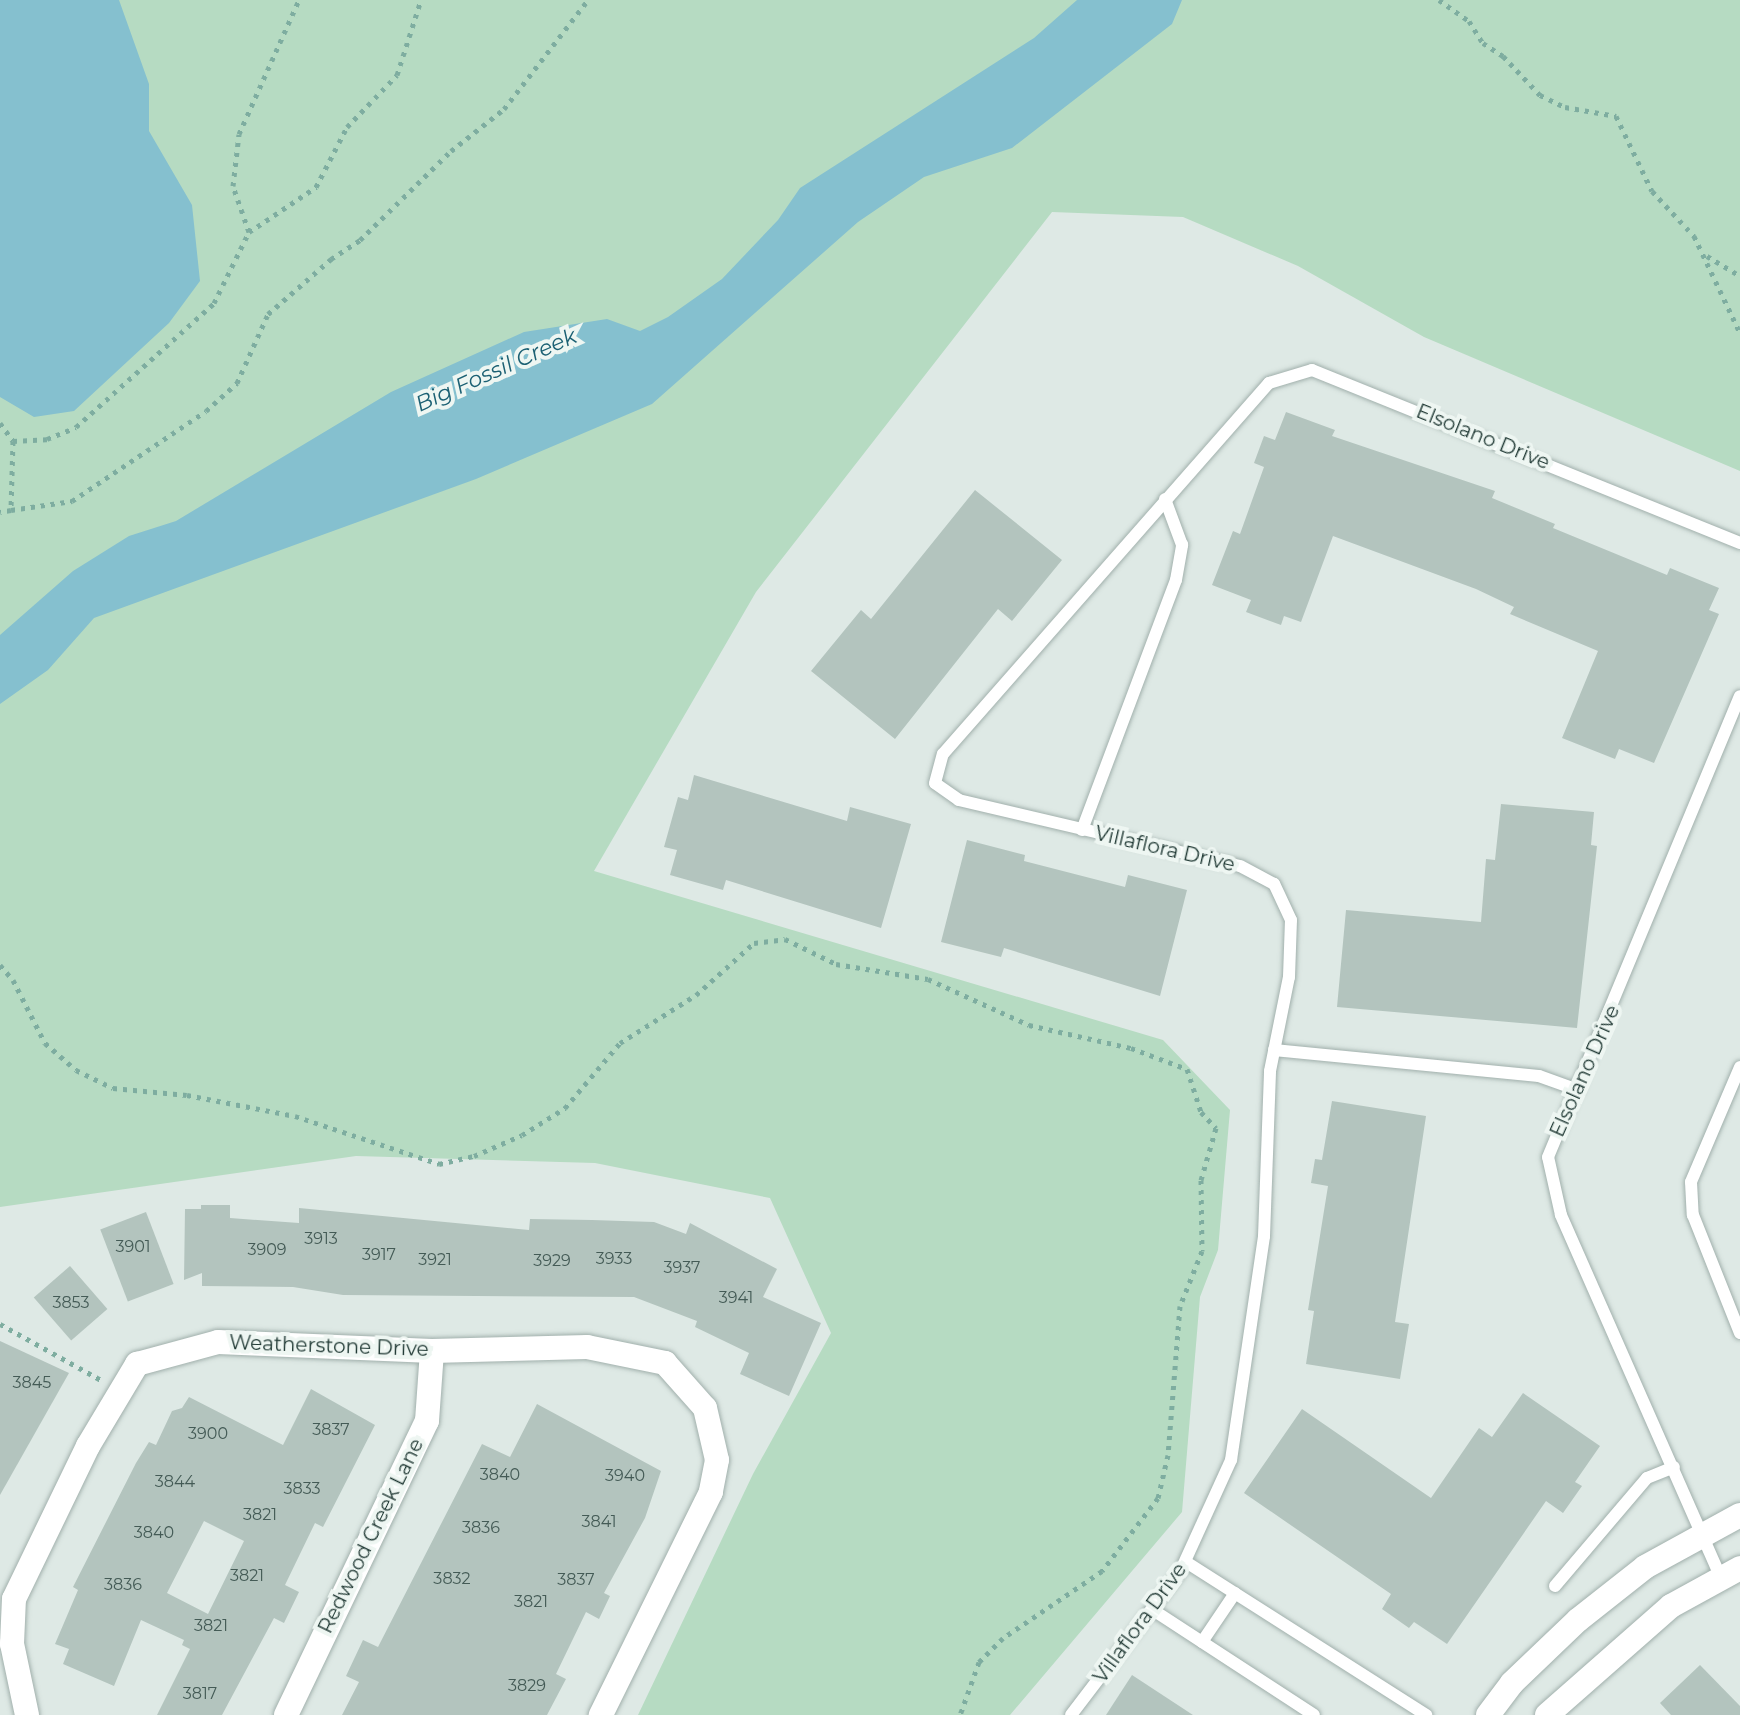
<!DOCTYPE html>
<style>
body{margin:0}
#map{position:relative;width:1740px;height:1715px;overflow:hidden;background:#dee9e5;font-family:Montserrat,sans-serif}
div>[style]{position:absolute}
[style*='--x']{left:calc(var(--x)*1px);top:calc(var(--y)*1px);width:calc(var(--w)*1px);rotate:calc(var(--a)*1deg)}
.green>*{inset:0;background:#b6dbc2}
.water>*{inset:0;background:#85c0cf}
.building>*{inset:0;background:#b3c4be;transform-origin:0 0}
.path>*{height:5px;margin-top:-2.5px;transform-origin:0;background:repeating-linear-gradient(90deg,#7eada0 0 4px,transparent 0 10px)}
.roads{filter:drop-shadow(0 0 2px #a1b0ac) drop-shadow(0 0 2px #a1b0ac)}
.lane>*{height:12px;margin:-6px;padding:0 6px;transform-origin:6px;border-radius:6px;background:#fff}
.street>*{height:24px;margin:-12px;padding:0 12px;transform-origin:12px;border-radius:12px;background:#fff}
span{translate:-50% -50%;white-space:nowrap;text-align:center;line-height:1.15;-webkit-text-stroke:8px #eef6f2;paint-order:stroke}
.number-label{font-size:16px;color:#445b56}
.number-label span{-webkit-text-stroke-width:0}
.street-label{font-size:20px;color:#1f3833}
.water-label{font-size:22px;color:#1b6073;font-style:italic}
</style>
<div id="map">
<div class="green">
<div style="clip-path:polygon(0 0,1740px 0,1740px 471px,1424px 337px,1298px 266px,1183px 217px,1052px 212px,756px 592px,594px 871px,1163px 1040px,1230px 1110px,1218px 1250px,1200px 1297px,1182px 1512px,1010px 1715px,638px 1715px,753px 1474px,831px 1333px,770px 1198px,595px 1163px,356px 1156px,0 1207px)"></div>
</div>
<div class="water">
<div style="clip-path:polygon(0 0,119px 0,149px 84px,149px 131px,192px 205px,200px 281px,169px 323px,74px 411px,34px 417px,0 397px)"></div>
<div style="clip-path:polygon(1077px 0,1182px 0,1172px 24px,1012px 148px,924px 177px,858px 222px,652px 404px,476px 479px,94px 618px,48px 670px,0 704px,0 635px,73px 571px,129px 536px,176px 521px,391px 392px,524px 332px,607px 319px,640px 331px,668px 317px,722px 279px,778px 220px,800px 188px,1034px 38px)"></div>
</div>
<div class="building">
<div style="clip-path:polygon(1286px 412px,1335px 430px,1332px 436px,1495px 491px,1492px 498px,1555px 524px,1553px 528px,1667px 575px,1670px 568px,1719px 588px,1709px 610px,1719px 614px,1654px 763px,1619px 749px,1615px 759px,1562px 738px,1598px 651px,1510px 614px,1514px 607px,1476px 589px,1333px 536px,1301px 622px,1284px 616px,1281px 625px,1246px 612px,1251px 600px,1212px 585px,1233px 531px,1240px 534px,1264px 467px,1254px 463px,1264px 436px,1275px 440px)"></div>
<div style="clip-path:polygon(975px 490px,1062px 560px,1012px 621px,998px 609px,895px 739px,811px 671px,861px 610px,871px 619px)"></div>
<div style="clip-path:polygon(694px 775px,847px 821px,850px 807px,911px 824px,881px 928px,726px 880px,723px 890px,670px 875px,677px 850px,664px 847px,678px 797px,688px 800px)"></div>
<div style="clip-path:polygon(1501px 804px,1594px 812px,1591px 845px,1597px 846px,1577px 1028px,1337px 1007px,1346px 910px,1481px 922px,1486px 859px,1495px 860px)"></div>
<div style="clip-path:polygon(967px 840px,1025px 855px,1024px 861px,1125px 887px,1128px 875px,1187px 890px,1160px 996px,1004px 948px,1001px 957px,941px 942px)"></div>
<div style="clip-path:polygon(1332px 1101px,1426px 1116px,1395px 1322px,1409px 1324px,1400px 1379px,1306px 1364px,1314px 1311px,1308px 1310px,1328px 1186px,1311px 1183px,1315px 1159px,1322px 1160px)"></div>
<div style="clip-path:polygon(201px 1205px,230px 1205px,230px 1218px,299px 1223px,299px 1208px,529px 1230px,530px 1219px,592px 1220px,654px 1222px,686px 1234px,690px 1223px,777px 1269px,763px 1297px,821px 1323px,789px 1396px,740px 1374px,749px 1353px,695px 1327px,697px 1321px,634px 1297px,343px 1295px,293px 1287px,202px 1286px,202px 1273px,184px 1280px,185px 1209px,201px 1209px)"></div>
<div style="left:146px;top:1212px;width:77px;height:49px;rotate:69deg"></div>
<div style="left:70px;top:1266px;width:57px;height:48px;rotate:49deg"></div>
<div style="clip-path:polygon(0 1341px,69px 1373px,0 1495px)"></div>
<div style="clip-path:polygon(evenodd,311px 1389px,375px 1425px,323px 1527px,315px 1523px,285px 1585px,299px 1592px,284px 1623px,274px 1618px,222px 1715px,157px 1715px,190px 1649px,182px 1645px,184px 1640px,141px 1620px,114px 1686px,63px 1664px,69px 1649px,55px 1644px,78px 1590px,73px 1587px,136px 1463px,149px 1442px,156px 1445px,172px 1411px,182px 1408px,189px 1397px,283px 1445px,311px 1389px,204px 1521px,244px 1541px,208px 1614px,167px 1593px,204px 1521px)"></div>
<div style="clip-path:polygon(1523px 1393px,1600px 1446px,1575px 1482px,1582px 1486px,1563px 1513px,1546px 1501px,1447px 1644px,1414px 1622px,1409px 1628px,1382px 1609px,1391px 1594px,1244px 1493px,1302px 1409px,1431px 1498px,1479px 1428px,1492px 1437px)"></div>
<div style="clip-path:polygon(537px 1404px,661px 1471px,645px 1518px,604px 1593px,610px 1596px,599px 1619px,586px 1612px,556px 1674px,566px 1679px,547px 1715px,342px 1715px,359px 1682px,346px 1676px,363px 1640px,378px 1647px,482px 1444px,510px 1457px)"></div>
<div style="clip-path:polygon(1700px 1665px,1740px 1706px,1740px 1715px,1671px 1715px,1660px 1703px)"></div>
<div style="clip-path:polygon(1132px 1675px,1193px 1715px,1106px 1715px)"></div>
</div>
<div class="path">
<div style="--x:1439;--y:0;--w:37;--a:35"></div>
<div style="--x:1469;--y:21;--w:26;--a:58"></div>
<div style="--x:1483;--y:43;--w:24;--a:33"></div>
<div style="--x:1503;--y:56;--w:54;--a:46.5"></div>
<div style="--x:1540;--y:95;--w:28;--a:26"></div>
<div style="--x:1565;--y:107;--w:52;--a:10"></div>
<div style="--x:1616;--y:116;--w:83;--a:64.4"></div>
<div style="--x:1652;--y:191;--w:62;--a:47"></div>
<div style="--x:1694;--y:236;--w:107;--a:64.6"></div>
<div style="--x:249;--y:232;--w:49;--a:-109.2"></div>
<div style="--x:233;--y:186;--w:52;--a:-83.4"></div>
<div style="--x:239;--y:134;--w:147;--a:-65.9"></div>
<div style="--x:1707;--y:256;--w:39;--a:31"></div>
<div style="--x:0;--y:423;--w:22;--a:54"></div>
<div style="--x:13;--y:441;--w:69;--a:91.7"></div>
<div style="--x:11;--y:510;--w:11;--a:170"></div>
<div style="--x:13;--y:441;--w:34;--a:-3"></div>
<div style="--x:47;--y:439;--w:31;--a:-22"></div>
<div style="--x:76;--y:427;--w:186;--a:-41.9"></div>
<div style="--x:214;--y:303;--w:79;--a:-63.8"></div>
<div style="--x:249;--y:232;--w:81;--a:-33.9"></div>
<div style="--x:316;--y:187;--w:68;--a:-62.7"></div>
<div style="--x:347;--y:127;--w:72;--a:-46.1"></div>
<div style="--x:397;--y:75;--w:79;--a:-72.3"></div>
<div style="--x:11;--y:510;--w:62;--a:-8.4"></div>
<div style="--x:72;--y:501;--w:161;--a:-33.9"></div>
<div style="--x:206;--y:411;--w:42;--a:-42.1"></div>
<div style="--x:237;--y:383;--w:76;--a:-65.8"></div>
<div style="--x:268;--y:314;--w:84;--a:-41.1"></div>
<div style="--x:331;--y:259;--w:35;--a:-33"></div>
<div style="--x:360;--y:240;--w:127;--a:-44.4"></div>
<div style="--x:451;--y:151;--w:68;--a:-38.4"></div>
<div style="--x:504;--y:109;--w:138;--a:-52.4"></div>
<div style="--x:0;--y:965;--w:20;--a:49"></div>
<div style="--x:13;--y:980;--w:71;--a:63.1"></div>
<div style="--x:45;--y:1043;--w:41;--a:41.1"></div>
<div style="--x:76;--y:1070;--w:41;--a:25.9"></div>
<div style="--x:113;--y:1088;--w:74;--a:5.4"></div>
<div style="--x:187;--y:1095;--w:110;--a:11"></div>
<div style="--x:295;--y:1116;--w:152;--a:18.4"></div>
<div style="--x:439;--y:1164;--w:36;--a:-13"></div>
<div style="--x:474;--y:1156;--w:52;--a:-23.6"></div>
<div style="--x:522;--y:1135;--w:51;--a:-32.1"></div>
<div style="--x:565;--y:1108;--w:85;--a:-49.8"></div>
<div style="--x:620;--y:1043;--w:90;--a:-32.3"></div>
<div style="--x:696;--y:995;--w:78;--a:-41.9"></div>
<div style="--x:754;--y:943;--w:31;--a:-7"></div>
<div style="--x:785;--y:939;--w:57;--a:26.1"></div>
<div style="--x:836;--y:964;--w:93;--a:9.3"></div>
<div style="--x:928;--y:979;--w:111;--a:24.5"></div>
<div style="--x:1029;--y:1025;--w:105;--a:12.7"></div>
<div style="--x:1131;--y:1048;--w:60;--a:20.6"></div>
<div style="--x:1187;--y:1069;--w:45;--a:72"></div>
<div style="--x:1201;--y:1112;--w:22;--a:47"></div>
<div style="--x:1216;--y:1128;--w:54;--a:106.1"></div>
<div style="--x:1201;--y:1180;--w:71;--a:89.2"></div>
<div style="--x:1202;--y:1251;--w:59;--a:111.8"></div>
<div style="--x:1180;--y:1306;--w:149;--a:94.6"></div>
<div style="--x:1168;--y:1455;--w:44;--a:103.1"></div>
<div style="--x:1158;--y:1498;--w:92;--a:127.5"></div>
<div style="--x:1102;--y:1571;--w:120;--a:145.9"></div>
<div style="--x:1003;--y:1638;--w:34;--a:135"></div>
<div style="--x:979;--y:1662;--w:56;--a:109.7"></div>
<div style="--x:0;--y:1324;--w:115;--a:29"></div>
</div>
<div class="roads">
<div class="lane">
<div style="--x:1082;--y:830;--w:267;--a:-69.4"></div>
<div style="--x:1176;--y:580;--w:36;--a:-80"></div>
<div style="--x:1182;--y:545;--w:49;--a:-110.3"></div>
<div style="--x:1274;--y:1050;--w:266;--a:5.6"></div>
<div style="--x:1539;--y:1076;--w:41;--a:19.7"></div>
<div style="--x:1740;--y:1067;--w:125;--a:113.1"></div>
<div style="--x:1691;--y:1182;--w:33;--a:87"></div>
<div style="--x:1693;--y:1215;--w:127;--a:68.3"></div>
<div style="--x:1186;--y:1562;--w:285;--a:32.5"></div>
<div style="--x:1721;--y:1578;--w:397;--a:-113.8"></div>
<div style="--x:1561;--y:1215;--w:59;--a:-102.6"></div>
<div style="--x:1548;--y:1157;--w:499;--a:-67.4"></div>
<div style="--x:1555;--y:1586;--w:142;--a:-49.6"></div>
<div style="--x:1647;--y:1478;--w:29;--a:-22"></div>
<div style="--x:1153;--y:1610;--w:192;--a:33.1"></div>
<div style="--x:1202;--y:1642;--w:59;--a:-56"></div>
<div style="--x:1071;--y:1715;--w:180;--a:-52.7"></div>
<div style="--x:1180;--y:1572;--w:123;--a:-65.5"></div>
<div style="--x:1231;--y:1460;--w:226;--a:-81.6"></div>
<div style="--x:1264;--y:1236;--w:165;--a:-87.9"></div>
<div style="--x:1270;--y:1071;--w:96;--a:-78.6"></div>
<div style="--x:1289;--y:977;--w:57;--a:-88"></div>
<div style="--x:1291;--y:920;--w:40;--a:-115"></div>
<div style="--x:1274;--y:884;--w:38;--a:-152"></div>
<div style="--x:1240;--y:866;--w:289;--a:-166.8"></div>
<div style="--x:959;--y:800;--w:29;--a:-145"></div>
<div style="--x:935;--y:783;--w:30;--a:-75"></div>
<div style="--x:943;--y:754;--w:494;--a:-48.7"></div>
<div style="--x:1269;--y:383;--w:45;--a:-16.8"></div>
<div style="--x:1312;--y:370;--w:462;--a:22"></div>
</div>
<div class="street">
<div style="--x:27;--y:1715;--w:73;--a:-101.9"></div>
<div style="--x:12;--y:1644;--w:45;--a:-87.5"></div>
<div style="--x:14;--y:1599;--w:170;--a:-64.2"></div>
<div style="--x:88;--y:1446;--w:96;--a:-59.1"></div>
<div style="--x:137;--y:1364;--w:84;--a:-15.2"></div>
<div style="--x:218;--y:1342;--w:214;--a:2.4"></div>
<div style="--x:432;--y:1351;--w:155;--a:-1.5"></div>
<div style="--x:587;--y:1347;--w:80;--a:11.6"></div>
<div style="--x:665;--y:1363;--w:60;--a:48.4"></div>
<div style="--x:705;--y:1408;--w:53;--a:77"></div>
<div style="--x:717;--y:1460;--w:33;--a:101"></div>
<div style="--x:711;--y:1492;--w:249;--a:116.3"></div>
<div style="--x:286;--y:1715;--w:326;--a:-64.4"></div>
<div style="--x:427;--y:1421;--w:70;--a:-85.9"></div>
<div style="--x:1488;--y:1715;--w:40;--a:-53"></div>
<div style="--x:1512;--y:1683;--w:91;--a:-43.7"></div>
<div style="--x:1578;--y:1620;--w:85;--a:-38.3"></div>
<div style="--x:1645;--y:1567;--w:108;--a:-28.7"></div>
<div style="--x:1547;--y:1715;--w:165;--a:-41.3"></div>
<div style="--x:1671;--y:1606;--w:79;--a:-28.8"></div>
</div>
</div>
<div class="number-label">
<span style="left:321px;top:1239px">3913</span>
<span style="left:133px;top:1247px">3901</span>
<span style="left:267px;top:1250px">3909</span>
<span style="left:379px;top:1255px">3917</span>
<span style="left:614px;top:1259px">3933</span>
<span style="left:435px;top:1260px">3921</span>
<span style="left:552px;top:1261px">3929</span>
<span style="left:682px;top:1268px">3937</span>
<span style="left:736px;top:1298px">3941</span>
<span style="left:71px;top:1303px">3853</span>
<span style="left:32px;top:1383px">3845</span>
<span style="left:331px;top:1430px">3837</span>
<span style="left:208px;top:1434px">3900</span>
<span style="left:500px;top:1475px">3840</span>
<span style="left:625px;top:1476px">3940</span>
<span style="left:175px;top:1482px">3844</span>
<span style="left:302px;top:1489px">3833</span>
<span style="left:260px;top:1515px">3821</span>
<span style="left:599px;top:1522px">3841</span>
<span style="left:481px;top:1528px">3836</span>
<span style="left:154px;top:1533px">3840</span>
<span style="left:247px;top:1576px">3821</span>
<span style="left:452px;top:1579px">3832</span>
<span style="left:576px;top:1580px">3837</span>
<span style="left:123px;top:1585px">3836</span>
<span style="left:531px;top:1602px">3821</span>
<span style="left:211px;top:1626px">3821</span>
<span style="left:527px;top:1686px">3829</span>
<span style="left:200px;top:1694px">3817</span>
</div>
<div class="street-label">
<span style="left:1483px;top:437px;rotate:22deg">Elsolano Drive</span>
<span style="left:1165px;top:849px;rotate:13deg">Villaflora Drive</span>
<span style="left:1585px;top:1071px;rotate:-66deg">Elsolano Drive</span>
<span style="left:329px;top:1346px;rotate:2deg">Weatherstone Drive</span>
<span style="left:371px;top:1536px;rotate:-64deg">Redwood Creek Lane</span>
<span style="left:1140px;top:1623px;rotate:-54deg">Villaflora Drive</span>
</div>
<div class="water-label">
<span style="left:496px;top:370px;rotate:-24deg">Big Fossil Creek</span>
</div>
</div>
